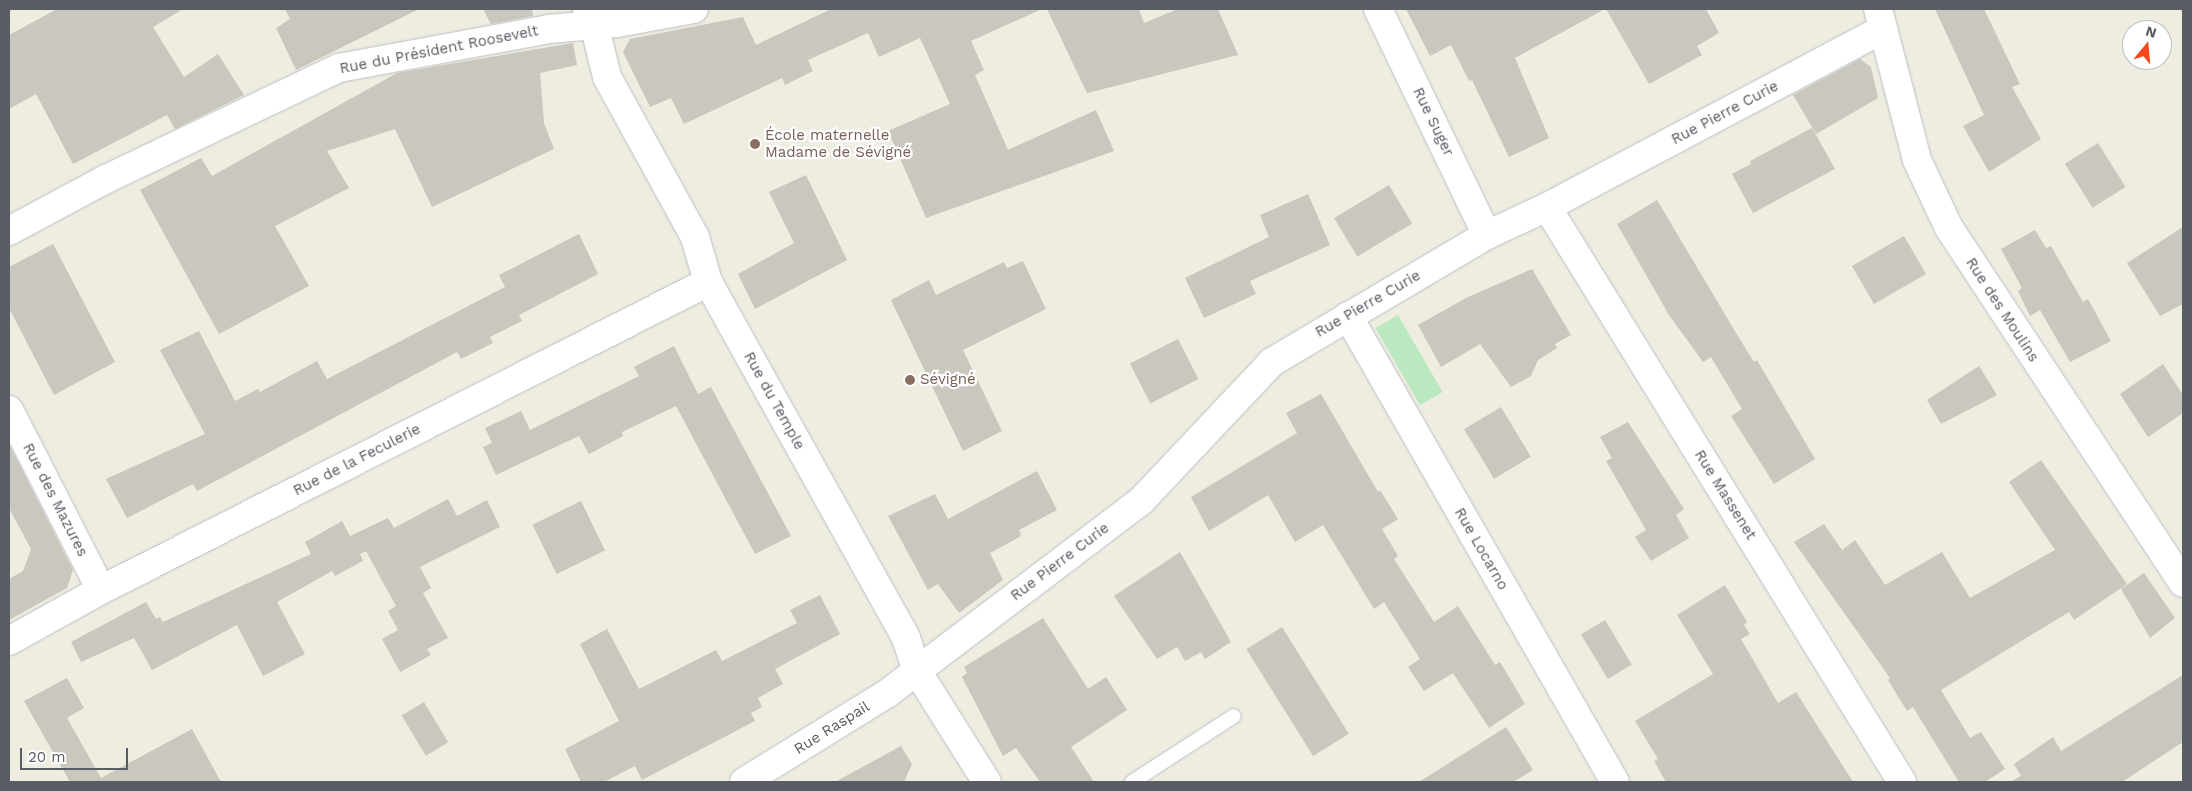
<!DOCTYPE html>
<meta charset="utf-8">
<style>
body{margin:0}
#map{position:relative;width:2192px;height:791px;overflow:hidden;background:#eeede0;font-family:"Work Sans",sans-serif}
div>[style]{position:absolute}
[style*='--x']{left:calc(var(--x)*1px);top:calc(var(--y)*1px);width:calc(var(--w)*1px);rotate:calc(var(--a)*1deg)}
.green>*{inset:0;background:#bae9c0;transform-origin:0 0}
.building>*{inset:0;background:#c9c7be;transform-origin:0 0}
.roads{filter:drop-shadow(0 0 1px #bebfc6) drop-shadow(0 0 1px #bebfc6)}
.lane>*{height:14px;margin:-7px;padding:0 7px;transform-origin:7px;border-radius:7px;background:#fff}
.street>*{height:28px;margin:-14px;padding:0 14px;transform-origin:14px;border-radius:14px;background:#fff}
.dots>*{width:14px;height:14px;translate:-50% -50%;box-sizing:border-box;border:2px solid #fff;border-radius:50%}
span{translate:-50% -50%;white-space:nowrap;text-align:center;line-height:1.15;-webkit-text-stroke:4.5px #fff;paint-order:stroke}
.street-label{font-size:15px;color:#595d63}
.education-label{font-size:15px;color:#785e54}
.left{translate:0 -50%;text-align:left}
.frame{position:absolute;inset:0;border:10px solid #595d63;pointer-events:none}
.north{position:absolute;left:2122px;top:20px;width:50px;height:50px;box-sizing:border-box;background:#fff;border:1px solid #bdbec1;border-radius:50%;rotate:17deg;font-size:14px;font-weight:700;line-height:20px;text-align:center;color:#595d63}
.north::after{content:'';display:block;margin:auto;width:18px;height:22px;background:#fa461a;clip-path:polygon(50% 0,100% 100%,50% 72%,0 100%)}
.scale{position:absolute;left:20px;top:748px;width:108px;height:22px;box-sizing:border-box;border:2px solid #595d63;border-top:0;padding-left:6px;font-size:15px;line-height:18px;white-space:nowrap;color:#595d63;-webkit-text-stroke:4px #fff;paint-order:stroke}
</style>
<div id="map">
<div class="green">
<div style="left:1398px;top:315px;width:89px;height:26px;rotate:60deg"></div>
</div>
<div class="building">
<div style="clip-path:polygon(57px 9px,183px 9px,153px 27px,184px 77px,218px 54px,244px 95px,175px 129px,167px 115px,73px 164px,36px 94px,9px 109px,9px 35px)"></div>
<div style="clip-path:polygon(285px 9px,419px 9px,296px 70px,276px 28px,290px 19px)"></div>
<div style="clip-path:polygon(483px 9px,532px 9px,533px 16px,491px 24px)"></div>
<div style="clip-path:polygon(831px 9px,1042px 9px,971px 41px,984px 70px,975px 75px,1008px 150px,1096px 110px,1114px 151px,926px 218px,888px 131px,950px 104px,920px 38px,879px 57px,868px 33px,808px 60px,813px 71px,785px 85px,782px 78px,684px 124px,671px 98px,650px 107px,623px 52px,630px 39px,743px 17px,756px 45px)"></div>
<div style="clip-path:polygon(1047px 9px,1139px 9px,1144px 23px,1178px 9px,1218px 9px,1238px 55px,1087px 93px)"></div>
<div style="clip-path:polygon(1406px 9px,1605px 9px,1515px 58px,1549px 138px,1509px 157px,1472px 80px,1469px 81px,1451px 45px,1430px 56px)"></div>
<div style="clip-path:polygon(1606px 9px,1706px 9px,1719px 33px,1697px 46px,1702px 55px,1649px 84px)"></div>
<div style="clip-path:polygon(1935px 9px,1984px 9px,2020px 84px,2012px 87px,2041px 139px,1989px 172px,1963px 126px,1984px 115px)"></div>
<div style="clip-path:polygon(573px 43px,577px 65px,540px 73px,544px 123px,554px 149px,432px 207px,395px 129px,327px 151px,349px 188px,275px 226px,309px 286px,219px 334px,140px 190px,201px 158px,212px 176px,397px 73px)"></div>
<div style="clip-path:polygon(1860px 59px,1871px 67px,1878px 98px,1816px 134px,1793px 95px)"></div>
<div style="clip-path:polygon(1812px 128px,1835px 169px,1753px 213px,1732px 174px,1751px 164px,1750px 161px)"></div>
<div style="left:2098px;top:143px;width:52px;height:39px;rotate:58deg"></div>
<div style="clip-path:polygon(806px 175px,847px 260px,755px 309px,738px 274px,794px 243px,769px 192px)"></div>
<div style="left:1389px;top:185px;width:45px;height:64px;rotate:59deg"></div>
<div style="clip-path:polygon(1308px 194px,1330px 245px,1250px 281px,1256px 294px,1204px 318px,1185px 278px,1269px 237px,1260px 215px)"></div>
<div style="clip-path:polygon(1657px 200px,1736px 333px,1754px 362px,1757px 360px,1815px 459px,1774px 484px,1731px 416px,1742px 409px,1711px 357px,1703px 362px,1669px 315px,1617px 224px)"></div>
<div style="clip-path:polygon(2183px 227px,2183px 304px,2160px 316px,2127px 263px)"></div>
<div style="clip-path:polygon(2035px 230px,2046px 248px,2051px 246px,2083px 302px,2088px 299px,2111px 341px,2070px 362px,2040px 310px,2030px 316px,2018px 291px,2022px 288px,2001px 249px)"></div>
<div style="clip-path:polygon(579px 234px,598px 274px,519px 315px,522px 321px,490px 337px,493px 343px,461px 359px,457px 352px,197px 491px,193px 484px,127px 518px,106px 479px,205px 434px,160px 350px,199px 331px,235px 401px,258px 389px,260px 392px,317px 361px,327px 379px,505px 287px,499px 275px)"></div>
<div style="left:1904px;top:236px;width:44px;height:60px;rotate:60deg"></div>
<div style="clip-path:polygon(53px 244px,115px 362px,54px 395px,9px 308px,9px 267px)"></div>
<div style="clip-path:polygon(1023px 261px,1046px 309px,963px 350px,1002px 431px,963px 451px,891px 300px,929px 280px,936px 295px,1004px 262px,1007px 268px)"></div>
<div style="clip-path:polygon(1532px 269px,1571px 335px,1555px 344px,1557px 348px,1538px 360px,1531px 376px,1511px 387px,1480px 344px,1441px 367px,1418px 325px,1466px 298px)"></div>
<div style="left:1178px;top:339px;width:45px;height:54px;rotate:63deg"></div>
<div style="clip-path:polygon(674px 346px,698px 394px,711px 387px,791px 536px,755px 554px,676px 406px,622px 432px,623px 436px,589px 454px,579px 436px,496px 475px,483px 447px,492px 443px,485px 428px,521px 411px,530px 430px,639px 376px,634px 367px)"></div>
<div style="clip-path:polygon(2163px 364px,2183px 395px,2183px 413px,2148px 437px,2120px 394px)"></div>
<div style="clip-path:polygon(1979px 366px,1997px 395px,1941px 424px,1927px 400px)"></div>
<div style="clip-path:polygon(1321px 394px,1378px 492px,1380px 490px,1398px 519px,1382px 529px,1398px 556px,1394px 559px,1434px 622px,1458px 606px,1495px 665px,1500px 662px,1525px 704px,1489px 728px,1453px 673px,1424px 691px,1408px 667px,1420px 659px,1384px 602px,1374px 609px,1323px 525px,1295px 542px,1268px 495px,1209px 531px,1191px 497px,1297px 433px,1286px 413px)"></div>
<div style="left:1501px;top:407px;width:58px;height:43px;rotate:59deg"></div>
<div style="clip-path:polygon(1628px 422px,1684px 509px,1676px 515px,1689px 538px,1651px 561px,1635px 537px,1646px 530px,1606px 461px,1612px 458px,1600px 437px)"></div>
<div style="clip-path:polygon(9px 444px,73px 570px,67px 588px,9px 620px,9px 579px,23px 571px,31px 549px,9px 508px)"></div>
<div style="clip-path:polygon(2041px 460px,2127px 584px,2074px 620px,2069px 612px,1941px 690px,1970px 738px,1981px 732px,2005px 769px,1985px 782px,1959px 782px,1913px 707px,1907px 711px,1888px 680px,1890px 678px,1794px 542px,1824px 524px,1842px 550px,1855px 540px,1885px 585px,1942px 552px,1970px 598px,2055px 550px,2009px 482px)"></div>
<div style="clip-path:polygon(1037px 471px,1057px 510px,1019px 530px,1021px 536px,990px 553px,1003px 580px,959px 613px,938px 584px,928px 590px,888px 516px,935px 494px,948px 519px)"></div>
<div style="clip-path:polygon(448px 499px,457px 516px,487px 500px,500px 527px,420px 567px,431px 588px,423px 593px,448px 638px,427px 649px,431px 655px,400px 672px,382px 639px,398px 630px,388px 611px,396px 606px,361px 542px,366px 551px,360px 554px,363px 561px,335px 576px,332px 571px,277px 602px,305px 654px,263px 676px,237px 625px,152px 670px,134px 638px,81px 662px,71px 642px,146px 602px,156px 619px,160px 617px,163px 622px,311px 554px,305px 542px,342px 521px,350px 536px,388px 518px,394px 528px)"></div>
<div style="left:581px;top:501px;width:55px;height:54px;rotate:64deg"></div>
<div style="clip-path:polygon(1180px 552px,1231px 642px,1205px 659px,1201px 652px,1185px 661px,1177px 647px,1157px 659px,1114px 596px)"></div>
<div style="clip-path:polygon(2144px 573px,2175px 618px,2150px 638px,2121px 589px)"></div>
<div style="clip-path:polygon(1725px 585px,1747px 622px,1744px 625px,1750px 634px,1741px 639px,1778px 703px,1796px 692px,1853px 782px,1666px 782px,1654px 761px,1658px 759px,1635px 721px,1713px 674px,1677px 615px)"></div>
<div style="clip-path:polygon(820px 595px,840px 634px,775px 669px,783px 684px,758px 698px,762px 707px,751px 713px,755px 721px,642px 780px,635px 766px,604px 782px,581px 782px,565px 749px,619px 721px,580px 644px,607px 629px,639px 689px,716px 650px,722px 661px,797px 623px,790px 610px)"></div>
<div style="clip-path:polygon(1043px 618px,1088px 689px,1106px 677px,1127px 710px,1071px 747px,1094px 782px,1040px 782px,1016px 748px,1003px 756px,962px 677px,967px 673px,964px 667px)"></div>
<div style="left:1605px;top:620px;width:52px;height:28px;rotate:59deg"></div>
<div style="left:1282px;top:627px;width:126px;height:42px;rotate:58deg"></div>
<div style="clip-path:polygon(2183px 675px,2183px 742px,2122px 782px,2010px 782px,2021px 776px,2014px 764px,2053px 737px,2061px 751px)"></div>
<div style="clip-path:polygon(67px 678px,84px 708px,67px 718px,101px 778px,192px 729px,221px 782px,70px 782px,24px 701px)"></div>
<div style="left:424px;top:702px;width:47px;height:26px;rotate:59deg"></div>
<div style="clip-path:polygon(1506px 727px,1533px 770px,1513px 782px,1419px 782px)"></div>
<div style="clip-path:polygon(901px 746px,912px 764px,904px 782px,835px 782px)"></div>
</div>
<div class="roads">
<div class="lane">
<div style="--x:1132;--y:782;--w:121;--a:-32.9"></div>
</div>
<div class="street">
<div style="--x:587;--y:9;--w:17;--a:65"></div>
<div style="--x:594;--y:24;--w:55;--a:76.2"></div>
<div style="--x:607;--y:77;--w:183;--a:61.2"></div>
<div style="--x:695;--y:237;--w:47;--a:73.9"></div>
<div style="--x:708;--y:282;--w:407;--a:60.9"></div>
<div style="--x:906;--y:638;--w:35;--a:72"></div>
<div style="--x:917;--y:671;--w:131;--a:57.8"></div>
<div style="--x:1378;--y:9;--w:251;--a:64.3"></div>
<div style="--x:1878;--y:9;--w:156;--a:75.5"></div>
<div style="--x:1917;--y:160;--w:75;--a:64.8"></div>
<div style="--x:1949;--y:228;--w:425;--a:56.6"></div>
<div style="--x:1547;--y:207;--w:676;--a:58.31"></div>
<div style="--x:9;--y:231;--w:110;--a:-28.2"></div>
<div style="--x:106;--y:179;--w:258;--a:-25.5"></div>
<div style="--x:339;--y:68;--w:214;--a:-10.5"></div>
<div style="--x:549;--y:29;--w:68;--a:-5"></div>
<div style="--x:617;--y:23;--w:78;--a:-10.3"></div>
<div style="--x:1348;--y:316;--w:537;--a:60.19"></div>
<div style="--x:9;--y:410;--w:202;--a:62.9"></div>
<div style="--x:9;--y:641;--w:105;--a:-29"></div>
<div style="--x:101;--y:590;--w:681;--a:-26.9"></div>
<div style="--x:744;--y:782;--w:169;--a:-31.7"></div>
<div style="--x:888;--y:693;--w:318;--a:-37.2"></div>
<div style="--x:1141;--y:501;--w:191;--a:-46.7"></div>
<div style="--x:1272;--y:362;--w:250;--a:-30.6"></div>
<div style="--x:1487;--y:235;--w:66;--a:-25"></div>
<div style="--x:1547;--y:207;--w:380;--a:-27.9"></div>
</div>
</div>
<div class="dots">
<div style="left:755px;top:144px;background:#8d6e63"></div>
<div style="left:910px;top:380px;background:#8d6e63"></div>
</div>
<div class="street-label">
<span style="left:439px;top:50px;rotate:-11deg">Rue du Président Roosevelt</span>
<span style="left:1725px;top:113px;rotate:-28deg">Rue Pierre Curie</span>
<span style="left:1433px;top:122px;rotate:64deg">Rue Suger</span>
<span style="left:1368px;top:304px;rotate:-30deg">Rue Pierre Curie</span>
<span style="left:2002px;top:310px;rotate:57deg">Rue des Moulins</span>
<span style="left:774px;top:401px;rotate:61deg">Rue du Temple</span>
<span style="left:357px;top:460px;rotate:-27deg">Rue de la Feculerie</span>
<span style="left:1725px;top:495px;rotate:58deg">Rue Massenet</span>
<span style="left:55px;top:500px;rotate:63deg">Rue des Mazures</span>
<span style="left:1481px;top:549px;rotate:60deg">Rue Locarno</span>
<span style="left:1060px;top:562px;rotate:-37deg">Rue Pierre Curie</span>
<span style="left:832px;top:728px;rotate:-32deg">Rue Raspail</span>
</div>
<div class="education-label">
<span class="left" style="left:765px;top:144px">École maternelle<br>Madame de Sévigné</span>
<span class="left" style="left:920px;top:380px">Sévigné</span>
</div>
<div class="frame"></div>
<div class="north">N</div>
<div class="scale">20 m</div>
</div>
